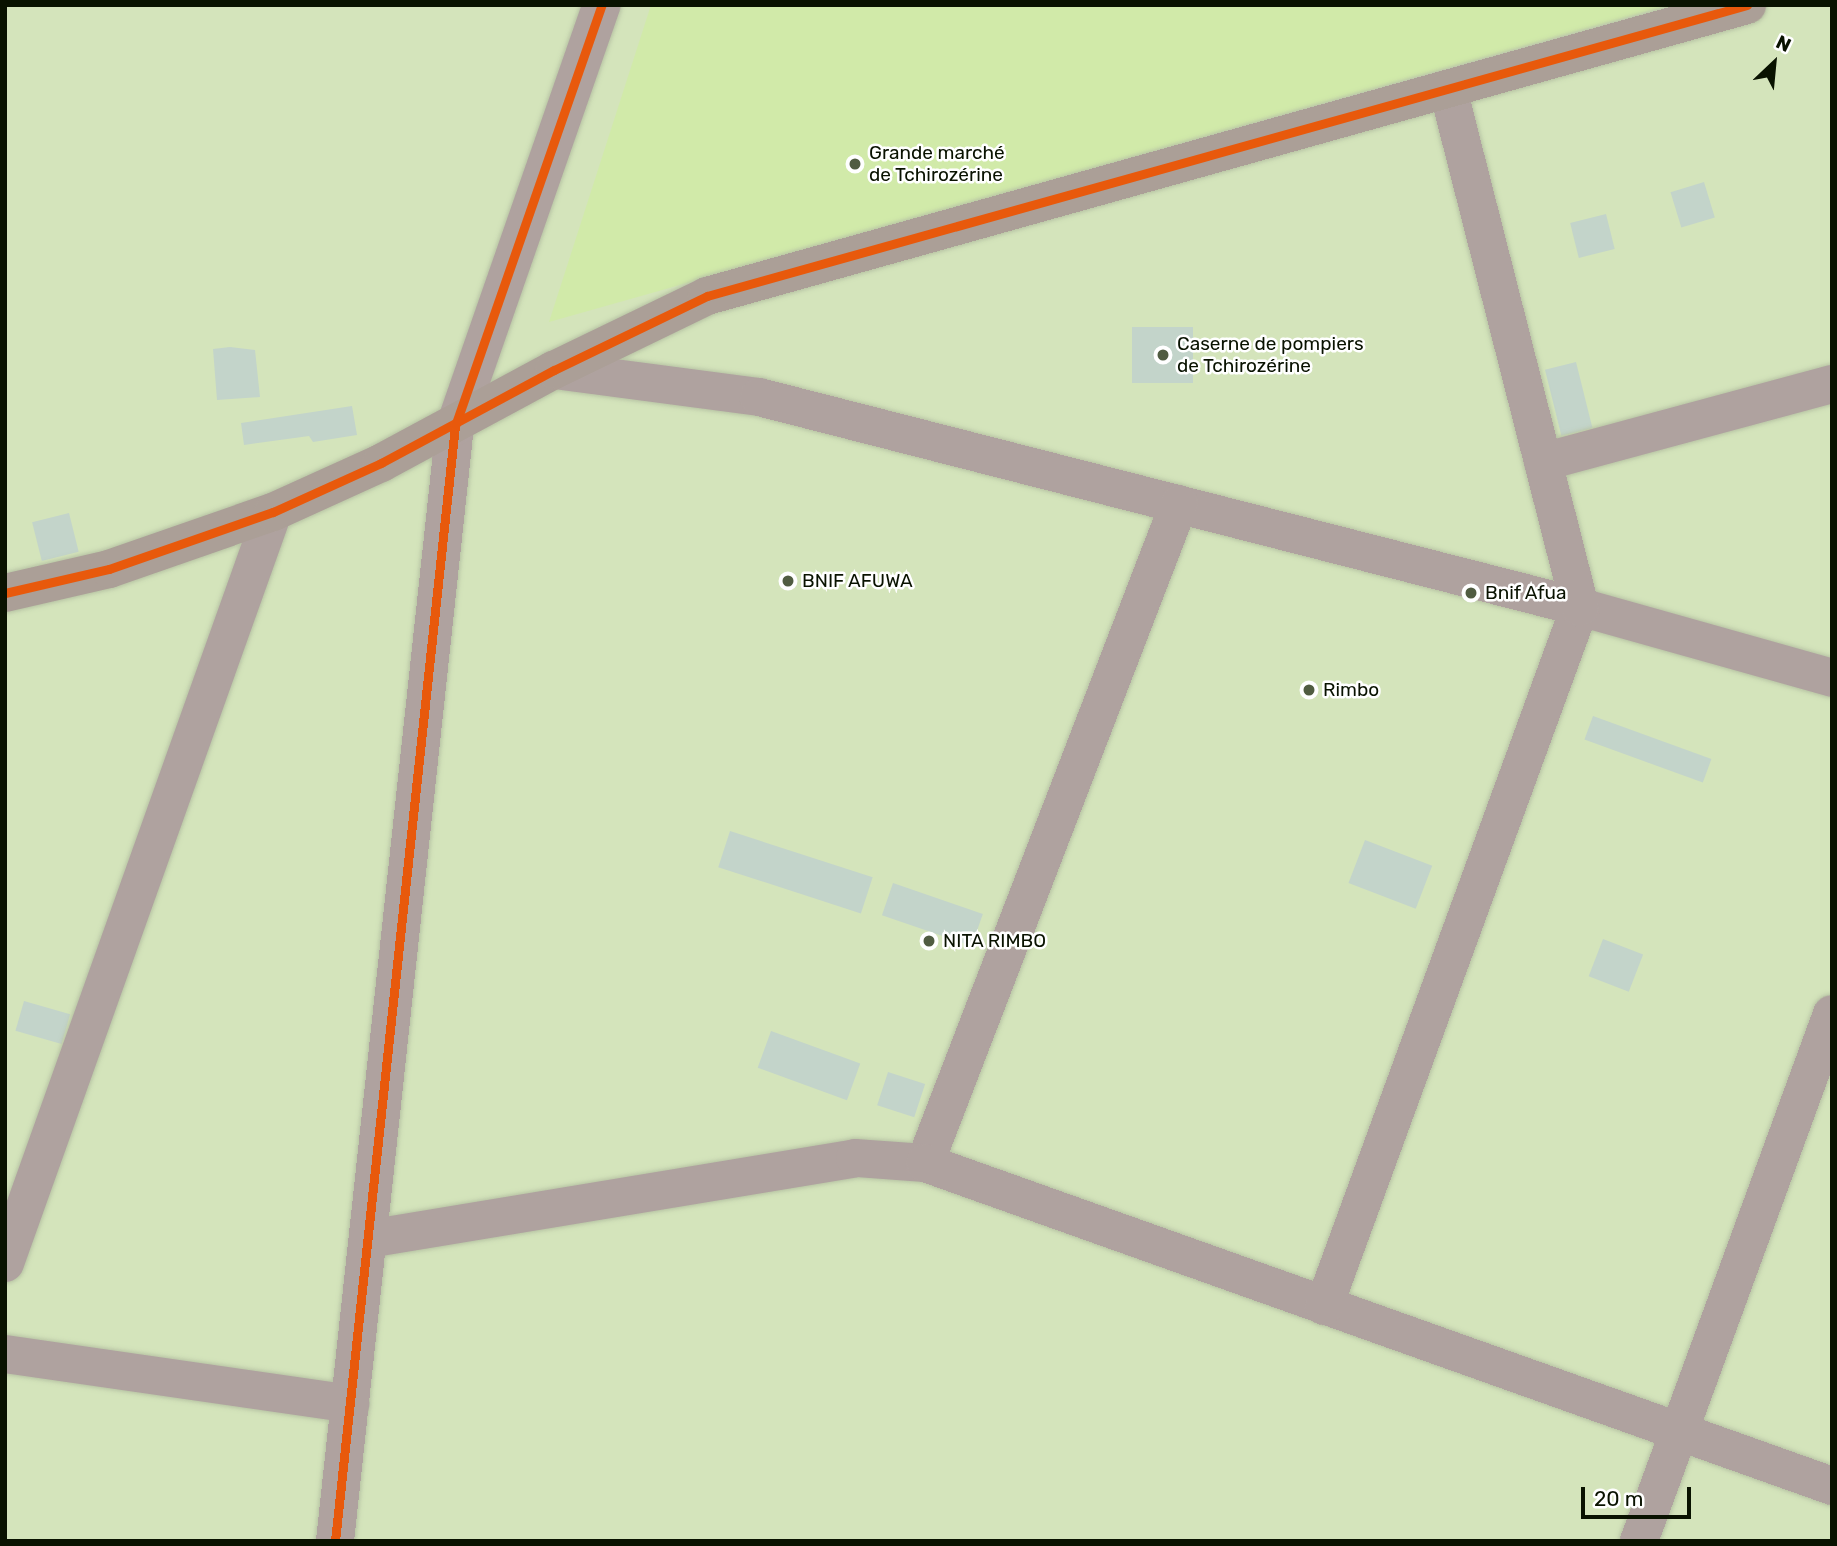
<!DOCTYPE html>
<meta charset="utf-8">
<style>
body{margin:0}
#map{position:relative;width:1837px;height:1546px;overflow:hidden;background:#d4e4bb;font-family:Rubik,sans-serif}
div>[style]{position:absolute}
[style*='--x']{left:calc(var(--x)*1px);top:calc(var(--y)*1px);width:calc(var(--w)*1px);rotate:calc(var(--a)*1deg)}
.built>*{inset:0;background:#d1eaa9}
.building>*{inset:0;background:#c3d4ca;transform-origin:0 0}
.roads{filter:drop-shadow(0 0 2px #b7c3a4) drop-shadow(0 0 2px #b7c3a4)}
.street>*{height:38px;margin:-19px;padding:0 19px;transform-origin:19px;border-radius:19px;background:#afa29f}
.secondary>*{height:38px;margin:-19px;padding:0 19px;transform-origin:19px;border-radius:19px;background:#ab9f97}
.cycleway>*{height:9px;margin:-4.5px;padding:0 4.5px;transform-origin:4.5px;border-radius:4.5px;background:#e8590c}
.dots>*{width:19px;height:19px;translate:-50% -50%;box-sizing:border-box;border:4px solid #fff;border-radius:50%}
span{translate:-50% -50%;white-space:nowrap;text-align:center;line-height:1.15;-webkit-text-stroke:5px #fff;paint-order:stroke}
.poi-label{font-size:19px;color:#091200}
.left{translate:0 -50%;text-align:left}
.frame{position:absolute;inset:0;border:7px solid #091200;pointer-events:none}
.north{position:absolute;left:1739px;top:28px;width:70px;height:70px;-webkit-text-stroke:5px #fff;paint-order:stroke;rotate:26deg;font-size:19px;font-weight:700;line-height:28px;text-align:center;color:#091200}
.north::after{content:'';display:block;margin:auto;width:24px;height:32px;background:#091200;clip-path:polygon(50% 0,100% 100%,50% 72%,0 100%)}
.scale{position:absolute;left:1581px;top:1487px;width:110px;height:32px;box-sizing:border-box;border:4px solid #091200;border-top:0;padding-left:9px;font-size:21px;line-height:24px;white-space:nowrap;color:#091200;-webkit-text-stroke:5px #fff;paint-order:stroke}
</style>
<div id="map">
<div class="built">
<div style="clip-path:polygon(651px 5px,1670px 5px,549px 322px)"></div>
</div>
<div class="building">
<div style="left:1704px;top:182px;width:37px;height:35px;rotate:73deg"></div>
<div style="left:1606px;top:214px;width:36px;height:37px;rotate:76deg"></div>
<div style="left:1132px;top:327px;width:61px;height:56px"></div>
<div style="clip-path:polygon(230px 347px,255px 350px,260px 397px,217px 400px,213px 349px)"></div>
<div style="left:1576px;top:362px;width:68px;height:32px;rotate:76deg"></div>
<div style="clip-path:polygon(352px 406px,357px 435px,313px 442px,309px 436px,244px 445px,241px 423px)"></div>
<div style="left:69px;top:513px;width:40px;height:38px;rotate:76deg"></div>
<div style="left:1593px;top:716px;width:126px;height:25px;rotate:20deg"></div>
<div style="left:730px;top:831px;width:150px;height:38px;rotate:18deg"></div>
<div style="left:1365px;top:840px;width:72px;height:46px;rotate:21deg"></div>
<div style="left:893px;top:883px;width:95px;height:34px;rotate:19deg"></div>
<div style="left:1603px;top:939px;width:43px;height:40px;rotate:21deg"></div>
<div style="left:24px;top:1001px;width:48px;height:31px;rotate:16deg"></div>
<div style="left:771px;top:1031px;width:95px;height:39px;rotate:20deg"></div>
<div style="left:888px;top:1072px;width:39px;height:35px;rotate:18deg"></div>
</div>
<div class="roads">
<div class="street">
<div style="--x:554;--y:370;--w:207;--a:7.5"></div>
<div style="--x:759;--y:397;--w:847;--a:14.35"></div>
<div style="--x:1580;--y:607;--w:262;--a:15.7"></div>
<div style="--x:1543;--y:462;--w:299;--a:-15.1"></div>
<div style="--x:925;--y:1163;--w:706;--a:-68.92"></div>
<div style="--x:368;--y:1239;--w:494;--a:-9.4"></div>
<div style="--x:855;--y:1158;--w:70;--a:4.1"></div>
<div style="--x:925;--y:1163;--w:963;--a:19.6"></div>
<div style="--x:5;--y:1263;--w:797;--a:-70.36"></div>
<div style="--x:1324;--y:1306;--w:744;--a:-69.89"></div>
<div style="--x:1580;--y:607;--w:535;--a:-104.3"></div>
<div style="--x:5;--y:1354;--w:349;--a:8.2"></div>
<div style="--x:335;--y:1541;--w:1121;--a:-83.86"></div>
<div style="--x:455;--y:426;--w:446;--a:-70.8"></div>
<div style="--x:1639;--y:1541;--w:561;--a:-69.89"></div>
</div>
<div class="secondary">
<div style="--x:5;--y:593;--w:107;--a:-13"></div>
<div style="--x:109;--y:569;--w:174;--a:-19.2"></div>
<div style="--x:273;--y:512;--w:119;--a:-24.4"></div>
<div style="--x:381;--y:463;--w:196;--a:-28.3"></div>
<div style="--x:554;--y:370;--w:170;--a:-25.8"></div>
<div style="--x:707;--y:296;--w:1080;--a:-15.63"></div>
</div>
</div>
<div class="cycleway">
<div style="--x:5;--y:593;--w:107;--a:-13"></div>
<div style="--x:109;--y:569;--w:174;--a:-19.2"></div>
<div style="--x:273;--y:512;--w:119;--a:-24.4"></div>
<div style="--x:381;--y:463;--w:196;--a:-28.3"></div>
<div style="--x:554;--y:370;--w:170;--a:-25.8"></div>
<div style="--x:707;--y:296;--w:1080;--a:-15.63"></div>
<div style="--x:335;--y:1541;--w:1121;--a:-83.86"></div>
<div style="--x:455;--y:426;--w:446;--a:-70.8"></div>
</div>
<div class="dots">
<div style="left:855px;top:164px;background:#505c41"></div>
<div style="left:1163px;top:355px;background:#505c41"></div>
<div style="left:788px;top:581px;background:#505c41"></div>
<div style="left:1471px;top:593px;background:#505c41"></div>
<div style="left:1309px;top:690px;background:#505c41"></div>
<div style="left:929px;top:941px;background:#505c41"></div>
</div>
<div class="poi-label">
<span class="left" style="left:869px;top:164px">Grande marché<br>de Tchirozérine</span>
<span class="left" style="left:1177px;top:355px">Caserne de pompiers<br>de Tchirozérine</span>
<span class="left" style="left:802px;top:581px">BNIF AFUWA</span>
<span class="left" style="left:1485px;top:593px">Bnif Afua</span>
<span class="left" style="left:1323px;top:690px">Rimbo</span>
<span class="left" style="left:943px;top:941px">NITA RIMBO</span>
</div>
<div class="frame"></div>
<div class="north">N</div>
<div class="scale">20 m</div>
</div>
